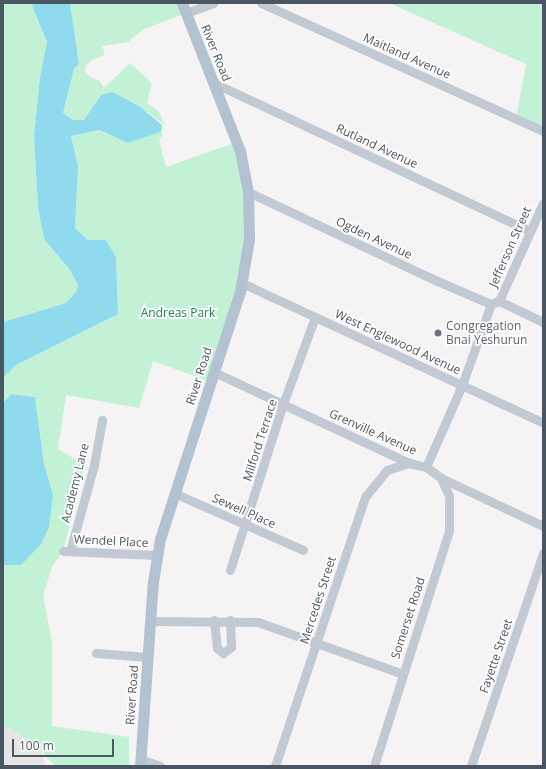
<!DOCTYPE html>
<style>
body{margin:0}
#map{position:relative;width:546px;height:769px;overflow:hidden;background:#f5f3f3;font-family:"Open Sans",sans-serif}
div>[style]{position:absolute}
[style*='--x']{left:calc(var(--x)*1px);top:calc(var(--y)*1px);width:calc(var(--w)*1px);rotate:calc(var(--a)*1deg)}
.education>*{inset:0;background:#e6e4e5}
.green>*{inset:0;background:#c3f1d5}
.water>*{inset:0;background:#90daee}
.minor>*{height:9px;margin:-4.5px;padding:0 4.5px;transform-origin:4.5px;border-radius:4.5px;background:#c1cad2}
.major>*{height:11px;margin:-5.5px;padding:0 5.5px;transform-origin:5.5px;border-radius:5.5px;background:#b3c2d1}
.dots>*{width:11px;height:11px;translate:-50% -50%;box-sizing:border-box;border:2px solid #fff;border-radius:50%}
span{translate:-50% -50%;white-space:nowrap;text-align:center;line-height:1.15;-webkit-text-stroke:3.5px #fff;paint-order:stroke}
.street-label{font-size:12px;color:#4a5661}
.park-label{font-size:12px;color:#17864f}
.worship-label{font-size:12px;color:#5b616d}
.left{translate:0 -50%;text-align:left}
.frame{position:absolute;inset:0;border:4px solid #4a5661;pointer-events:none}
.scale{position:absolute;left:12px;top:739px;width:102px;height:18px;box-sizing:border-box;border:2px solid #4a5661;border-top:0;padding-left:5px;font-size:12px;line-height:14px;white-space:nowrap;color:#4a5661;-webkit-text-stroke:3px #fff;paint-order:stroke}
</style>
<div id="map">
<div class="education">
<div style="clip-path:polygon(3px 727px,12px 730px,39px 748px,46px 766px,3px 766px)"></div>
</div>
<div class="green">
<div style="clip-path:polygon(3px 3px,31px 3px,47px 42px,40px 77px,34px 135px,38px 207px,44px 239px,70px 270px,78px 285px,76px 292px,66px 303px,3px 322px)"></div>
<div style="clip-path:polygon(70px 3px,182px 3px,186px 13px,144px 29px,128px 42px,102px 46px,105px 55px,92px 60px,86px 65px,85px 71px,90px 77px,100px 81px,104px 88px,130px 63px,152px 83px,147px 103px,159px 112px,165px 125px,139px 106px,112px 93px,101px 95px,84px 120px,73px 120px,63px 113px,74px 69px,79px 64px)"></div>
<div style="clip-path:polygon(389px 3px,543px 3px,543px 131px,516px 119px,526px 64px)"></div>
<div style="clip-path:polygon(101px 130px,128px 143px,161px 132px,163px 135px,159px 140px,166px 167px,237px 142px,249px 239px,211px 382px,153px 361px,139px 408px,66px 395px,58px 449px,85px 465px,63px 551px,52px 567px,43px 595px,52px 642px,52px 726px,129px 737px,129px 766px,61px 766px,53px 764px,39px 748px,12px 730px,3px 727px,3px 565px,21px 565px,53px 495px,44px 464px,35px 397px,11px 394px,3px 403px,3px 378px,16px 365px,118px 314px,116px 257px,106px 240px,88px 240px,75px 228px,78px 166px,71px 136px)"></div>
</div>
<div class="water">
<div style="clip-path:polygon(31px 3px,70px 3px,79px 64px,74px 69px,63px 113px,73px 120px,84px 120px,101px 95px,112px 92px,139px 106px,162px 125px,161px 132px,128px 143px,100px 130px,71px 136px,78px 166px,75px 228px,88px 240px,106px 240px,116px 257px,118px 314px,16px 365px,3px 378px,3px 322px,66px 303px,76px 292px,78px 285px,70px 270px,44px 239px,38px 207px,34px 135px,40px 77px,47px 42px)"></div>
<div style="clip-path:polygon(11px 394px,35px 397px,44px 464px,53px 495px,49px 527px,41px 544px,21px 565px,3px 565px,3px 403px)"></div>
</div>
<div class="minor">
<div style="--x:261;--y:3;--w:310;--a:24.4"></div>
<div style="--x:186;--y:13;--w:29;--a:-20"></div>
<div style="--x:214;--y:83;--w:349;--a:25.1"></div>
<div style="--x:248;--y:192;--w:207;--a:25.2"></div>
<div style="--x:435;--y:280;--w:61;--a:23.2"></div>
<div style="--x:242;--y:283;--w:332;--a:24.9"></div>
<div style="--x:499;--y:301;--w:49;--a:25.5"></div>
<div style="--x:214;--y:372;--w:215;--a:25"></div>
<div style="--x:409;--y:463;--w:17;--a:13"></div>
<div style="--x:426;--y:467;--w:19;--a:36"></div>
<div style="--x:441;--y:478;--w:113;--a:25.2"></div>
<div style="--x:426;--y:467;--w:90;--a:-66.3"></div>
<div style="--x:462;--y:385;--w:86;--a:-70.3"></div>
<div style="--x:491;--y:304;--w:9;--a:-21"></div>
<div style="--x:499;--y:301;--w:107;--a:-65.8"></div>
<div style="--x:174;--y:493;--w:141;--a:23.8"></div>
<div style="--x:63;--y:551;--w:94;--a:2.4"></div>
<div style="--x:70;--y:551;--w:89;--a:-74.4"></div>
<div style="--x:94;--y:465;--w:46;--a:-79.9"></div>
<div style="--x:230;--y:570;--w:174;--a:-72.3"></div>
<div style="--x:283;--y:404;--w:93;--a:-69.8"></div>
<div style="--x:214;--y:620;--w:28;--a:84"></div>
<div style="--x:217;--y:648;--w:8;--a:40"></div>
<div style="--x:223;--y:653;--w:10;--a:-37"></div>
<div style="--x:231;--y:647;--w:27;--a:-92"></div>
<div style="--x:150;--y:621;--w:108;--a:0.5"></div>
<div style="--x:258;--y:622;--w:154;--a:19.7"></div>
<div style="--x:96;--y:653;--w:51;--a:4.5"></div>
<div style="--x:140;--y:759;--w:21;--a:19"></div>
<div style="--x:275;--y:766;--w:284;--a:-71.5"></div>
<div style="--x:365;--y:497;--w:35;--a:-51"></div>
<div style="--x:387;--y:470;--w:23;--a:-18"></div>
<div style="--x:374;--y:766;--w:247;--a:-72.3"></div>
<div style="--x:449;--y:531;--w:35;--a:-90"></div>
<div style="--x:449;--y:496;--w:20;--a:-114"></div>
<div style="--x:471;--y:766;--w:225;--a:-71.3"></div>
</div>
<div class="major">
<div style="--x:140;--y:766;--w:184;--a:-86"></div>
<div style="--x:153;--y:582;--w:44;--a:-80.8"></div>
<div style="--x:160;--y:539;--w:260;--a:-72.1"></div>
<div style="--x:240;--y:292;--w:54;--a:-80.4"></div>
<div style="--x:249;--y:239;--w:47;--a:-91.2"></div>
<div style="--x:248;--y:192;--w:42;--a:-101"></div>
<div style="--x:240;--y:151;--w:159;--a:-111.4"></div>
</div>
<div class="dots">
<div style="left:438px;top:333px;background:#6b7280"></div>
</div>
<div class="street-label">
<span style="left:216px;top:53px;rotate:68deg">River Road</span>
<span style="left:407px;top:56px;rotate:24deg">Maitland Avenue</span>
<span style="left:377px;top:146px;rotate:25deg">Rutland Avenue</span>
<span style="left:374px;top:238px;rotate:25deg">Ogden Avenue</span>
<span style="left:510px;top:247px;rotate:-66deg">Jefferson Street</span>
<span style="left:398px;top:342px;rotate:25deg">West Englewood Avenue</span>
<span style="left:199px;top:376px;rotate:-72deg">River Road</span>
<span style="left:373px;top:432px;rotate:24deg">Grenville Avenue</span>
<span style="left:260px;top:440px;rotate:-72deg">Milford Terrace</span>
<span style="left:75px;top:483px;rotate:-76deg">Academy Lane</span>
<span style="left:244px;top:511px;rotate:24deg">Sewell Place</span>
<span style="left:111px;top:541px;rotate:3deg">Wendel Place</span>
<span style="left:318px;top:600px;rotate:-72deg">Mercedes Street</span>
<span style="left:408px;top:618px;rotate:-72deg">Somerset Road</span>
<span style="left:496px;top:656px;rotate:-71deg">Fayette Street</span>
<span style="left:132px;top:695px;rotate:-86deg">River Road</span>
</div>
<div class="park-label">
<span style="left:178px;top:313px">Andreas Park</span>
</div>
<div class="worship-label">
<span class="left" style="left:446px;top:333px">Congregation<br>Bnai Yeshurun</span>
</div>
<div class="frame"></div>
<div class="scale">100 m</div>
</div>
